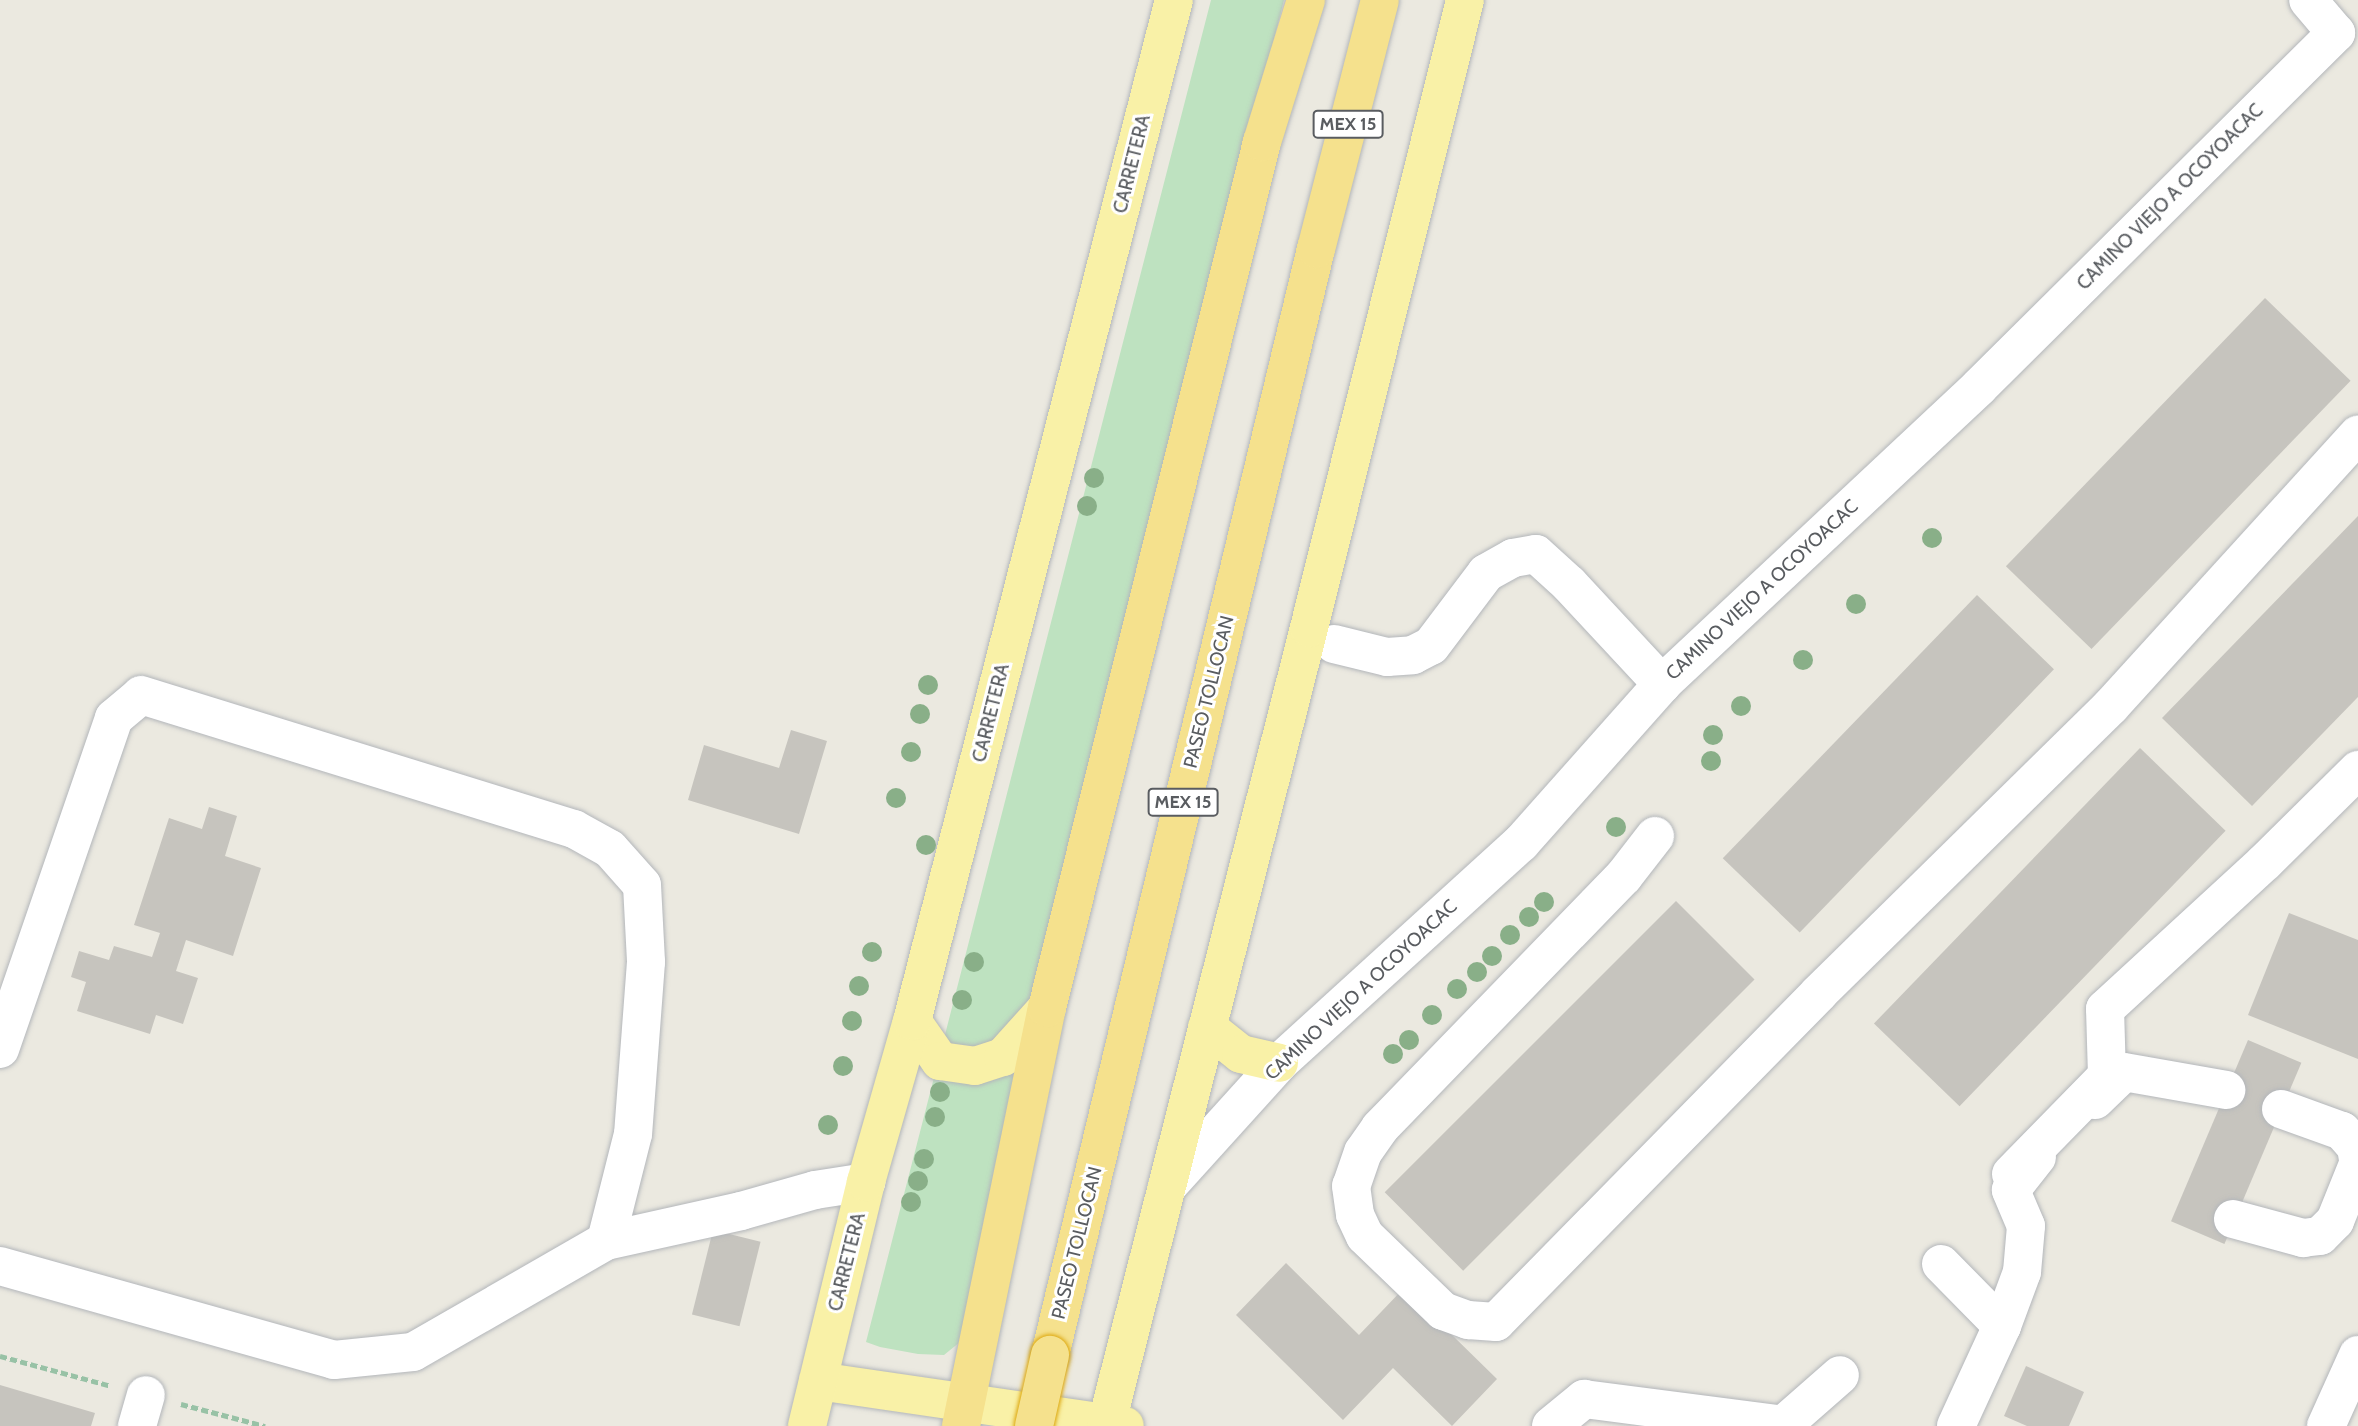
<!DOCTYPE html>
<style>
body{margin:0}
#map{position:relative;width:2358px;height:1426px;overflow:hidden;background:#ebe9e0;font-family:Cabin,sans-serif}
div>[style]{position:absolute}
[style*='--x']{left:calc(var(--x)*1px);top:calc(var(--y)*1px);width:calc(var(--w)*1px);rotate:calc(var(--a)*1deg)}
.green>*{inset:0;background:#bee2c0}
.building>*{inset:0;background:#c6c4be;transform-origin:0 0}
.path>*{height:4.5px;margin-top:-2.25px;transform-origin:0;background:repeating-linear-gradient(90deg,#98c2a6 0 7px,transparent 0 10.5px)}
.roads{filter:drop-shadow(0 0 2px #b3b6ba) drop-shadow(0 0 2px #b3b6ba)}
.minor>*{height:38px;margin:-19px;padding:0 19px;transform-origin:19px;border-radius:19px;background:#fff}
.major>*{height:38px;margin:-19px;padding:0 19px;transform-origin:19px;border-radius:19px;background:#f9f1a7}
.highway>*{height:38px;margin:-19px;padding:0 19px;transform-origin:19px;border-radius:19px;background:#f5e18d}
.bridges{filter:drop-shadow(0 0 2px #dda80e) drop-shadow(0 0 2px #dda80e)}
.highway-bridge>*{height:38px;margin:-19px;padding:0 19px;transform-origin:19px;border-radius:19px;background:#f5e18d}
.trees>*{width:20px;height:20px;margin:-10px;border-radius:50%;background:#89af88}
span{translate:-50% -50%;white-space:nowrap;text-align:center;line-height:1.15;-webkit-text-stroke:6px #fff;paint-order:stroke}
.shield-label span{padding:2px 5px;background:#fff;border:2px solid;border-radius:5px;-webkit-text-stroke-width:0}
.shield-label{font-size:18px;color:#595c60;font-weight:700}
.street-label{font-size:19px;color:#595c60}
</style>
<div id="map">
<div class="green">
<div style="clip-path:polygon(1211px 0,1284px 0,1226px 227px,960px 1342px,944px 1355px,918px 1354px,880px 1347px,866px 1342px)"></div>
</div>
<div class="building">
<div style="left:2265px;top:298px;width:119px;height:373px;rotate:44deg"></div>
<div style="clip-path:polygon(2358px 516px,2358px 697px,2252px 806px,2162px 718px)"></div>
<div style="left:1977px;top:595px;width:107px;height:366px;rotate:44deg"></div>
<div style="clip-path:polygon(791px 730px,827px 741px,799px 834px,688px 800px,704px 745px,779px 768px)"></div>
<div style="left:2140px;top:748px;width:119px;height:383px;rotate:44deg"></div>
<div style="clip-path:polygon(209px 807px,237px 816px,225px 856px,261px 868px,233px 956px,186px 940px,176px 971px,198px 978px,183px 1024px,156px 1015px,150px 1034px,77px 1011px,86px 982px,71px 977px,79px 951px,109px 960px,114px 946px,152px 957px,160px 933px,134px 925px,169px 818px,202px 829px)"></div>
<div style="left:1676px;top:901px;width:111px;height:412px;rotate:45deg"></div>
<div style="clip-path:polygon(2289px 913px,2358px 940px,2358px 1059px,2248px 1015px)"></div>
<div style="left:2248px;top:1040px;width:58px;height:197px;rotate:23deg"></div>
<div style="left:713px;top:1230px;width:49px;height:87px;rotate:14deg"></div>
<div style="clip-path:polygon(1286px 1263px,1359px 1335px,1404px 1288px,1497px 1379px,1452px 1426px,1393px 1368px,1343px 1420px,1236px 1315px)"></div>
<div style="clip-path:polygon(2026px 1366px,2084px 1392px,2069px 1426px,2027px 1426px,2004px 1416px)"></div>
<div style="clip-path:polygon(0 1385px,95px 1413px,91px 1426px,0 1426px)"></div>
</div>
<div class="path">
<div style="--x:0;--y:1356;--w:115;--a:15.1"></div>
<div style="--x:181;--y:1404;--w:87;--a:14.7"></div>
</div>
<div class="roads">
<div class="minor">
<div style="--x:1334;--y:644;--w:55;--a:13.8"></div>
<div style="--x:1387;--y:657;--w:26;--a:-4"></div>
<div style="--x:1413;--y:655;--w:20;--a:-27"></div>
<div style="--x:1431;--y:646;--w:91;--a:-53"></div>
<div style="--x:1486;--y:573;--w:31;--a:-29"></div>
<div style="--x:1513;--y:558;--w:23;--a:-10"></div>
<div style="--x:1536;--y:554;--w:45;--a:42.3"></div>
<div style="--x:1569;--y:584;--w:137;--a:47.1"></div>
<div style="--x:1655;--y:836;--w:51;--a:127.8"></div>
<div style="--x:1624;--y:876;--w:351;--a:134.1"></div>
<div style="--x:1380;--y:1128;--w:29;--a:125"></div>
<div style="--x:1363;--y:1152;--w:36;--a:109"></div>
<div style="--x:1351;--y:1186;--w:29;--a:82"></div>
<div style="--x:1355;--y:1215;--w:23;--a:65"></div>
<div style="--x:1365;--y:1236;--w:108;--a:43.9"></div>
<div style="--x:1443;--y:1311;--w:27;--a:20"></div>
<div style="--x:1468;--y:1320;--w:28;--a:4"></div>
<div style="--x:1496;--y:1322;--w:461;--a:-45.5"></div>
<div style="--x:1819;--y:993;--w:409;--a:-44.5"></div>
<div style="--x:2111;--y:706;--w:367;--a:-47.7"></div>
<div style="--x:0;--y:1049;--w:350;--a:-71"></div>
<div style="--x:114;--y:718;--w:35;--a:-40"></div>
<div style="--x:141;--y:695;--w:453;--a:17.2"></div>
<div style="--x:574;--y:829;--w:41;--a:29.1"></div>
<div style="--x:610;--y:849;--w:48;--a:48.4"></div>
<div style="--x:642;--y:885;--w:77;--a:87"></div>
<div style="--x:646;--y:962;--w:172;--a:94.3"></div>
<div style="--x:633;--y:1134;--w:110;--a:104.2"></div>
<div style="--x:2095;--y:1100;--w:40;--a:-44"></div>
<div style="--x:2124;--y:1072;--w:104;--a:10"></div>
<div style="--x:2281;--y:1109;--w:65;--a:19.8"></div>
<div style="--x:2342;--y:1131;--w:21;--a:49"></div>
<div style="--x:2356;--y:1147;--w:13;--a:81"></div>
<div style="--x:2011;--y:1174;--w:137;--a:-45.6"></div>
<div style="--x:2107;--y:1076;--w:67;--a:-91.7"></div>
<div style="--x:2105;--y:1009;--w:217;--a:-42.6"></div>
<div style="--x:2265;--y:862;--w:131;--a:-44.7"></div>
<div style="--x:1167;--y:1187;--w:167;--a:-47.9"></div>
<div style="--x:1279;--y:1063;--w:327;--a:-42.3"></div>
<div style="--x:1521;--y:843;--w:213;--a:-48.4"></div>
<div style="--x:1662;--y:684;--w:434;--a:-43.1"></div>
<div style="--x:1979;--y:387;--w:503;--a:-44.76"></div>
<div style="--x:2336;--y:33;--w:43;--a:-130.3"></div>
<div style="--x:2233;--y:1219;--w:73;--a:15.2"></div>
<div style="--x:2303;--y:1238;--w:17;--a:-7"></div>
<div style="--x:2320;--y:1236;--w:21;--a:-45"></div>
<div style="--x:2335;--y:1221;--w:61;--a:-68"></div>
<div style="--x:1941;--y:1264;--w:87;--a:45.5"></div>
<div style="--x:0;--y:1266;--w:347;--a:15.7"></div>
<div style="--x:334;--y:1360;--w:79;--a:-5.8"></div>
<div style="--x:413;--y:1352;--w:223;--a:-29.9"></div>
<div style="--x:606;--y:1241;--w:138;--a:-12.5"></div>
<div style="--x:741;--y:1211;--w:77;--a:-15.8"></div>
<div style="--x:815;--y:1190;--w:52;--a:-8.9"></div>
<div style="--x:137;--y:1426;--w:32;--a:-74"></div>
<div style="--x:1551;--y:1426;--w:43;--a:-39.3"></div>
<div style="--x:1584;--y:1399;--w:201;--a:7.4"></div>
<div style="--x:1782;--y:1426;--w:77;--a:-41.3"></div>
<div style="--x:1956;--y:1426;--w:110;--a:-65.3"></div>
<div style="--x:2002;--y:1326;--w:58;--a:-69.7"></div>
<div style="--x:2022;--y:1272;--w:46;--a:-85"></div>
<div style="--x:2026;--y:1226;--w:39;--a:-113"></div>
<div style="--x:2011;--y:1190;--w:42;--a:-51.8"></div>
<div style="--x:2326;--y:1426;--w:78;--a:-65.7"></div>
</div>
<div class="major">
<div style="--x:912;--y:1021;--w:49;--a:55"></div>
<div style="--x:940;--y:1061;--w:35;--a:8"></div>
<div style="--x:975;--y:1066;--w:29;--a:-18"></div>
<div style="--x:1003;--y:1057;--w:66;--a:-48.1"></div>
<div style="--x:1207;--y:1027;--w:43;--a:38.5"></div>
<div style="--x:1241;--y:1054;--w:39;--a:13"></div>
<div style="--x:818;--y:1381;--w:310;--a:8.3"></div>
<div style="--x:807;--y:1426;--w:251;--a:-76.4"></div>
<div style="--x:866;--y:1182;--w:167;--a:-74.1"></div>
<div style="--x:912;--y:1021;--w:1054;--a:-75.61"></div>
<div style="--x:1106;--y:1426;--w:823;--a:-75.73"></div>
<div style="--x:1309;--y:628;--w:647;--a:-76.05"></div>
</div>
<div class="highway">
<div style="--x:1050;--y:1355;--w:1138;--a:-76.48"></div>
<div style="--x:1316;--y:249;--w:257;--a:-75.6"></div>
<div style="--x:961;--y:1426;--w:427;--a:-78.4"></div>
<div style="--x:1047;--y:1008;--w:892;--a:-76.06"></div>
<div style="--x:1262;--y:142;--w:149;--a:-72.8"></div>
</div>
</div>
<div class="bridges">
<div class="highway-bridge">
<div style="--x:1034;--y:1426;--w:73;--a:-77.3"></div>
</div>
</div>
<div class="trees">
<div style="left:1094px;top:478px"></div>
<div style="left:1087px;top:506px"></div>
<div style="left:1932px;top:538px"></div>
<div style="left:1856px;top:604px"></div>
<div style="left:1803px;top:660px"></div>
<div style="left:928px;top:685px"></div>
<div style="left:1741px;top:706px"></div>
<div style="left:920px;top:714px"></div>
<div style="left:1713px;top:735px"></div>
<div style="left:911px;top:752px"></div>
<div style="left:1711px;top:761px"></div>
<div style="left:896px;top:798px"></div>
<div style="left:1616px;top:827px"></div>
<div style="left:926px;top:845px"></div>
<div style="left:1544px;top:902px"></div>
<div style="left:1529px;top:917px"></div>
<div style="left:1510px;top:935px"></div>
<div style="left:872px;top:952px"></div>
<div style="left:1492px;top:956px"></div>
<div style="left:974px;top:962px"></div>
<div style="left:1477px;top:972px"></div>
<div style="left:859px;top:986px"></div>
<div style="left:1457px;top:989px"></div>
<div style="left:962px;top:1000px"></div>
<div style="left:1432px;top:1015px"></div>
<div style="left:852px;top:1021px"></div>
<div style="left:1409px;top:1040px"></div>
<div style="left:1393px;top:1054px"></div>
<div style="left:843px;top:1066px"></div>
<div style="left:940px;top:1092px"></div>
<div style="left:935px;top:1117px"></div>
<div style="left:828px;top:1125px"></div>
<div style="left:924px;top:1159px"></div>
<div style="left:918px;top:1181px"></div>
<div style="left:911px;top:1202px"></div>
</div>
<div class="shield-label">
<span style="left:1348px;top:124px">MEX 15</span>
<span style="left:1183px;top:802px">MEX 15</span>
</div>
<div class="street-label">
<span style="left:1132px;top:164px;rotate:-76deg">CARRETERA</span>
<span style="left:2170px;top:197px;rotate:-45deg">CAMINO VIEJO A OCOYOACAC</span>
<span style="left:1762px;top:590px;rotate:-43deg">CAMINO VIEJO A OCOYOACAC</span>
<span style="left:1209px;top:692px;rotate:-76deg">PASEO TOLLOCAN</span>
<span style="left:991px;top:713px;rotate:-76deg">CARRETERA</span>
<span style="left:1361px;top:990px;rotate:-43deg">CAMINO VIEJO A OCOYOACAC</span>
<span style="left:1077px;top:1243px;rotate:-76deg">PASEO TOLLOCAN</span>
<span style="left:847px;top:1262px;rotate:-76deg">CARRETERA</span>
</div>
</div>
